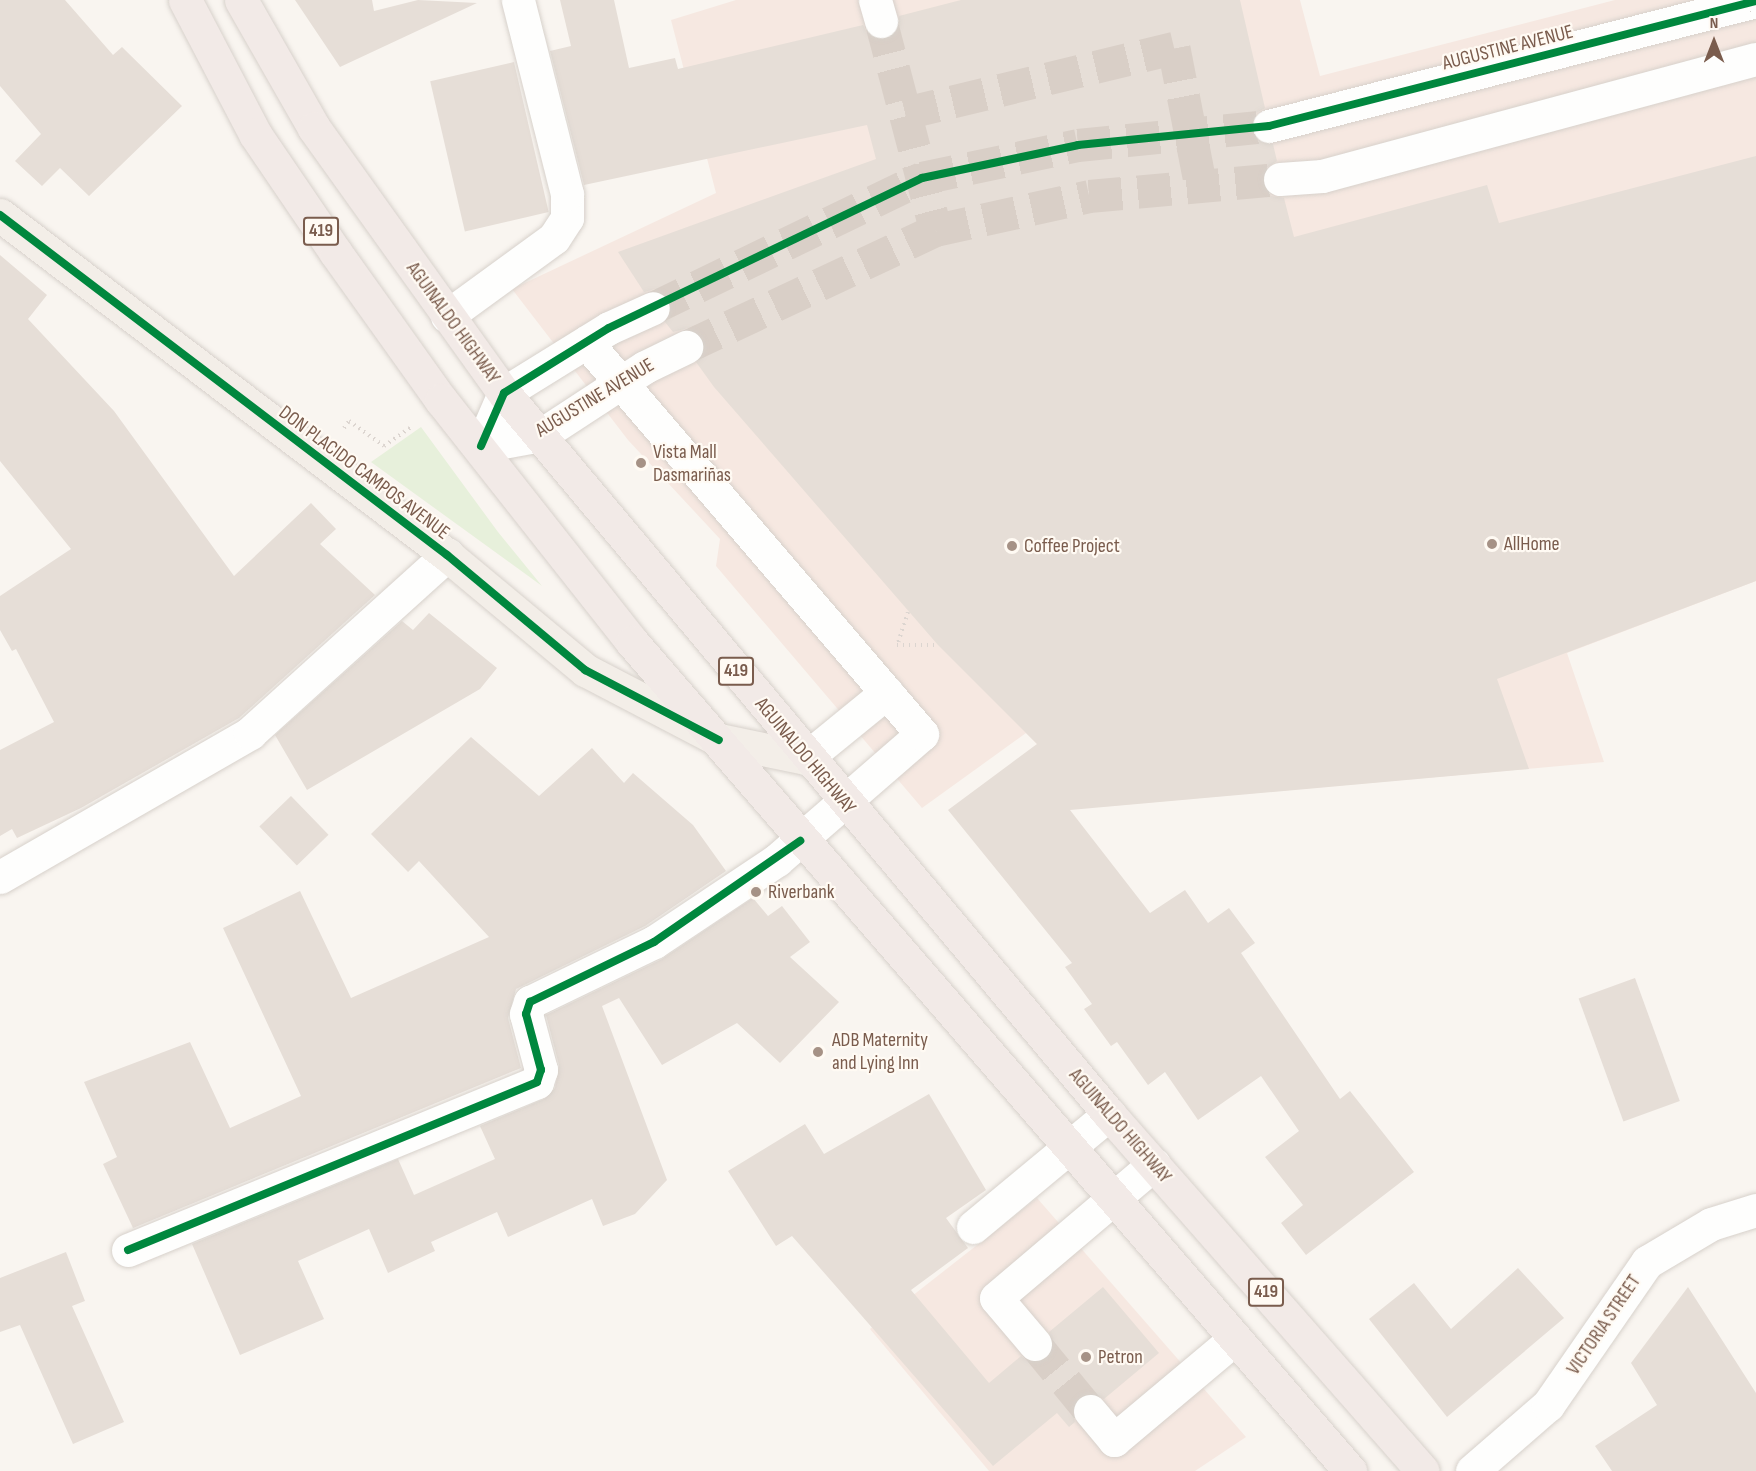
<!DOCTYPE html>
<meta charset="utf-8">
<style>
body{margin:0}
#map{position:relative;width:1756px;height:1471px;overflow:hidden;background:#f9f5f0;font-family:"Sofia Sans Condensed",sans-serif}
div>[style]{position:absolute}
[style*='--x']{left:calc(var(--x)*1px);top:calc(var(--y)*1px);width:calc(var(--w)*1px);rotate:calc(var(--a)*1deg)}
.commercial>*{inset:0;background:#f6e8e1}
.green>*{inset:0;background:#e7f0db}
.building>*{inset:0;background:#e6ded7;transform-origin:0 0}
.minor-tunnel>*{height:33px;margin-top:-16.5px;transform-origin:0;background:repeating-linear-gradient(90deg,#d9cfc7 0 33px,transparent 0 49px)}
.path>*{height:4px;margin-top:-2px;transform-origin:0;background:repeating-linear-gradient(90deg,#dcd5d0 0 1.5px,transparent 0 6px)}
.roads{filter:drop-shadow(0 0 2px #d7d1cb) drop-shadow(0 0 2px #d7d1cb)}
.minor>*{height:33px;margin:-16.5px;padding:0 16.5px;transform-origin:16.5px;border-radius:16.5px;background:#fefefd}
.major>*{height:33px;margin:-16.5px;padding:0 16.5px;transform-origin:16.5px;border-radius:16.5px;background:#f3eee8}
.highway>*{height:33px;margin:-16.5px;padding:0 16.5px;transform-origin:16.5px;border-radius:16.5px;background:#f2eae7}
.cycleway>*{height:8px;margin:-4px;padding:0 4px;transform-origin:4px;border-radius:4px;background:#00873e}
.dots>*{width:16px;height:16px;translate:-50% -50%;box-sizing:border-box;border:3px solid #fffaf3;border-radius:50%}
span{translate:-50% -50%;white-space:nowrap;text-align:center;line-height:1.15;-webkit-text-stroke:4.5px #fffaf3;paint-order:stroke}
.shield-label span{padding:2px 4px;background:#fffaf3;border:2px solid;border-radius:4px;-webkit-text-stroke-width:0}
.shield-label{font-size:18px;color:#7a5c4d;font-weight:700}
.street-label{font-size:20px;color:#7a5c4d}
.poi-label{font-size:20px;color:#7a5c4d}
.left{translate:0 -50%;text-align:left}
.north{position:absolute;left:1684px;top:12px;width:60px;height:60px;-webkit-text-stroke:4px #fffaf3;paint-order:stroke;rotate:0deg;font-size:16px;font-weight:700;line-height:24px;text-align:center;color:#7a5c4d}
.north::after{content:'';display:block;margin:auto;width:21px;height:27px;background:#7a5c4d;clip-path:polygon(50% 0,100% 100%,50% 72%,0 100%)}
</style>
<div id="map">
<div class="commercial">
<div style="clip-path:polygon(736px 0,1300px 0,1320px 76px,1615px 0,1756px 0,1756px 581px,1567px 653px,1604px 762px,1099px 807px,1026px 733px,922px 808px,716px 566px,720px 539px,628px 440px,512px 289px,716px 193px,671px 20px)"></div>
<div style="clip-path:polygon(1037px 1198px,1246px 1437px,1195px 1471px,989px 1471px,870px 1329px)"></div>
</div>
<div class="green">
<div style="clip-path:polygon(421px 427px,498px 532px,542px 586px,371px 462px)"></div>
</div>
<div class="building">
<div style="clip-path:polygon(0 0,65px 0,113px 55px,122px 47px,182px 106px,89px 196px,60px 168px,42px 186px,15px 161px,41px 134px,0 86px)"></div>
<div style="clip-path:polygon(295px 0,372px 0,374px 11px,418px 0,477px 3px,340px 67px)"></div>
<div style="clip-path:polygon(560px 0,614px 0,629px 68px,675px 58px,678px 69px,863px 25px,868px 35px,886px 39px,895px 34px,899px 16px,961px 0,1240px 0,1265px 108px,1256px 113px,1251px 130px,1256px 139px,1273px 144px,1277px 161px,1263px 170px,1261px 181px,1271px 196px,1284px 198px,1294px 237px,1487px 185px,1499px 223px,1756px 156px,1756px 581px,1497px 679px,1529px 769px,1070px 810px,1150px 913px,1185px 890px,1208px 923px,1229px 908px,1255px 943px,1241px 953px,1340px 1099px,1350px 1091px,1414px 1172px,1306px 1255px,1281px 1223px,1303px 1205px,1265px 1157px,1299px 1131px,1261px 1076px,1198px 1120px,1165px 1072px,1148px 1085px,1117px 1042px,1111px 1046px,1084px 1009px,1092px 1004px,1065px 967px,1072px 963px,948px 810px,1037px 744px,938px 645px,714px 387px,696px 362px,705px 349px,703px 338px,688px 328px,673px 332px,665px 322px,670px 300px,655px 289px,644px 292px,618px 252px,876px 159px,867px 125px,584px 185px,550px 51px,571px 46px)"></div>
<div style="left:514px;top:62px;width:154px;height:86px;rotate:77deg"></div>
<div style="clip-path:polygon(0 255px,47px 295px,28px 319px,114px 411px,234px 576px,311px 503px,336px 529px,320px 544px,375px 595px,239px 718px,81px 808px,17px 838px,12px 829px,0 836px,0 750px,54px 722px,16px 649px,12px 651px,0 630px,0 596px,71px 549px,0 461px)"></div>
<div style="clip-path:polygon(429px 613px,497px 668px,480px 689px,307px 790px,275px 735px,402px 621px,413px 630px)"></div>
<div style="clip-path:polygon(471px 737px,539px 796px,592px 748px,624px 783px,633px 773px,693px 825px,726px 871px,645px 926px,516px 989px,508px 1018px,521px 1068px,133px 1228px,103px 1164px,117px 1157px,84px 1082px,190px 1042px,230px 1128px,301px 1096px,223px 928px,300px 891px,351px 998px,489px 937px,419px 861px,408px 872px,371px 834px)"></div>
<div style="left:291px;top:796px;width:54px;height:44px;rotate:46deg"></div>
<div style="clip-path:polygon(753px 898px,768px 916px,782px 906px,810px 942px,790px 957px,839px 1002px,780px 1063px,737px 1023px,662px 1065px,619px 998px,602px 1006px,667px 1180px,635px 1214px,603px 1226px,592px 1199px,508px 1237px,497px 1212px,431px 1242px,435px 1251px,388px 1273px,369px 1229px,298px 1261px,324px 1319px,240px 1355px,192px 1244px,398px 1159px,414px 1195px,495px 1159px,480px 1126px,544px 1099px,555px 1088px,559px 1065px,546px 1015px,662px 959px)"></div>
<div style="left:1635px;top:978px;width:131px;height:60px;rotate:70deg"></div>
<div style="clip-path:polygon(929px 1094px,986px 1190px,946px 1218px,968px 1248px,911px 1290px,989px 1383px,1021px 1356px,1029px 1362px,1047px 1359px,1053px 1350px,1049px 1332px,1103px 1287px,1159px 1353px,1104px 1399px,1087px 1392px,1078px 1397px,1072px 1405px,1075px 1422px,1069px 1427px,1057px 1413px,993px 1466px,792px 1236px,776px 1246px,728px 1171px,805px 1124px,824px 1154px)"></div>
<div style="clip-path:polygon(66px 1252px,85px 1301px,72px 1306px,124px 1422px,73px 1444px,20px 1325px,0 1332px,0 1278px)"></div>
<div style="clip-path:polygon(1518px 1268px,1564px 1318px,1447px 1417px,1369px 1319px,1414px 1283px,1451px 1329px)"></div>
<div style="clip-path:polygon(1688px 1287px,1756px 1393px,1756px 1471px,1612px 1471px,1595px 1446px,1657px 1405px,1631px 1363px)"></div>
</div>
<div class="minor-tunnel">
<div style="--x:881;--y:21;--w:216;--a:75.3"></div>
<div style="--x:905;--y:113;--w:277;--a:-13.6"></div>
<div style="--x:1174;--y:48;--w:142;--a:79"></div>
<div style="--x:653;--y:308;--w:299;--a:-25.8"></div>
<div style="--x:922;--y:178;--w:159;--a:-11.9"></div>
<div style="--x:1078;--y:145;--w:192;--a:-5.7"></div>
<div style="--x:686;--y:347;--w:276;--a:-25.1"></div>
<div style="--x:936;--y:230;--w:157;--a:-12.5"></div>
<div style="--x:1089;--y:196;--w:192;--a:-5.1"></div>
<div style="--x:1035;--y:1344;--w:87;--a:50.6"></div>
</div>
<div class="path">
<div style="--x:344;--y:428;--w:9;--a:-54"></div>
<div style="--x:349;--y:421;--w:43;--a:35.5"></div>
<div style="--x:384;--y:446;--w:33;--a:-35"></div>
<div style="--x:908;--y:612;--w:35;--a:108"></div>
<div style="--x:897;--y:645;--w:41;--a:0"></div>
</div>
<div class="roads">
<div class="minor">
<div style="--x:875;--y:0;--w:22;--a:74"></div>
<div style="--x:1269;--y:126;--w:503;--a:-14.4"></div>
<div style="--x:1280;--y:179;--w:42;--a:-4.1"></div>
<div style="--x:1322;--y:176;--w:449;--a:-15.1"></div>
<div style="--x:447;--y:316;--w:132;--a:-36.1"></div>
<div style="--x:554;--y:238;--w:24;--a:-57"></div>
<div style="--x:567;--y:218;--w:24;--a:-90"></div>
<div style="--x:567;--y:194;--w:200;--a:-104.2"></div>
<div style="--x:481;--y:446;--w:61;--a:-10.4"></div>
<div style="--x:541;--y:435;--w:124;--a:-33.2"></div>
<div style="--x:645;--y:367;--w:46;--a:-26"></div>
<div style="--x:481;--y:446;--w:58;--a:-66.5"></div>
<div style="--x:504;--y:393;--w:123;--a:-31.8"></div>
<div style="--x:609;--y:328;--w:48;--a:-24.4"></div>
<div style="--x:806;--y:758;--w:104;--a:-39.2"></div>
<div style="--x:0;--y:877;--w:289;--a:-29.9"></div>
<div style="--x:250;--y:733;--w:266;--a:-42.1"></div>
<div style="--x:973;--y:1227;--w:177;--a:-39.7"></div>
<div style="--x:128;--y:1250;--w:442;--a:-22.3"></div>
<div style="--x:537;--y:1082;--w:13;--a:-72"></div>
<div style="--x:541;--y:1070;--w:58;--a:-105"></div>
<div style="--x:526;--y:1014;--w:13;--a:-72"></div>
<div style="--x:530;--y:1002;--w:138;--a:-25.8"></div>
<div style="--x:654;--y:942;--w:148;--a:-33.7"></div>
<div style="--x:777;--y:860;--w:192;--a:-41"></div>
<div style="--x:922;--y:734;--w:516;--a:-130.6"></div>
<div style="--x:1035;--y:1344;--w:60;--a:-130.3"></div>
<div style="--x:996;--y:1298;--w:207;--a:-40.3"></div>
<div style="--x:1090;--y:1411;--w:38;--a:50"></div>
<div style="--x:1114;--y:1440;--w:155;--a:-40"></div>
<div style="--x:1472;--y:1471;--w:101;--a:-41"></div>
<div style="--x:1548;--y:1405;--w:174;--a:-55.3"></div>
<div style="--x:1647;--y:1262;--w:74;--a:-30.7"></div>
<div style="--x:1711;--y:1224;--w:47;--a:-17.3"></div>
</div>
<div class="major">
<div style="--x:0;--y:215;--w:562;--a:37.26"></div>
<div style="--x:447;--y:555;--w:180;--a:39.8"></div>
<div style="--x:585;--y:670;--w:151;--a:27.6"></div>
<div style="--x:719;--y:740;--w:89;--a:11.7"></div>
</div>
<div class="highway">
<div style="--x:185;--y:0;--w:151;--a:62.4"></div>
<div style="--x:255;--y:134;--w:144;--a:55.8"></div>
<div style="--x:336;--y:253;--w:181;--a:54.5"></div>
<div style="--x:441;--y:400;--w:308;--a:51.7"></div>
<div style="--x:632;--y:642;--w:1097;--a:49.1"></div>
<div style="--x:241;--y:0;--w:147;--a:60.3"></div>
<div style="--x:314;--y:128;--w:326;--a:54.4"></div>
<div style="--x:504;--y:393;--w:941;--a:50"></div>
<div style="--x:1109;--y:1114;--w:475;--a:48.7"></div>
</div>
</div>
<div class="cycleway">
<div style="--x:0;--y:215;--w:562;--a:37.26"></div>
<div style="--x:447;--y:555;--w:180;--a:39.8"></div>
<div style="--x:585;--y:670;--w:151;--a:27.6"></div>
<div style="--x:481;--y:446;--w:58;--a:-66.5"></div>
<div style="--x:504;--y:393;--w:123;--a:-31.8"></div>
<div style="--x:609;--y:328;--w:347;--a:-25.6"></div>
<div style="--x:922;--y:178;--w:159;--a:-11.9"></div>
<div style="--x:1078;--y:145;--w:192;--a:-5.7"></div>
<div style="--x:1269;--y:126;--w:503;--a:-14.4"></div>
<div style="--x:128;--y:1250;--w:442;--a:-22.3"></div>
<div style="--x:537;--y:1082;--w:13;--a:-72"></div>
<div style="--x:541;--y:1070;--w:58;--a:-105"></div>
<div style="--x:526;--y:1014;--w:13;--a:-72"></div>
<div style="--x:530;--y:1002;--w:138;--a:-25.8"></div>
<div style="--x:654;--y:942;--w:178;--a:-34.7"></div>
</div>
<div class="dots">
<div style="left:641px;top:463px;background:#a69286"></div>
<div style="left:1492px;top:544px;background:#a69286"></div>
<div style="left:1012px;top:546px;background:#a69286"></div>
<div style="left:756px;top:892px;background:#a69286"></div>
<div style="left:818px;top:1052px;background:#a69286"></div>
<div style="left:1086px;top:1357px;background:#a69286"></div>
</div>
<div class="shield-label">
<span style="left:321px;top:231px">419</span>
<span style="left:736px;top:671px">419</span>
<span style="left:1266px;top:1292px">419</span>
</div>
<div class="street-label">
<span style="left:1508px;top:48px;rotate:-14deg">AUGUSTINE AVENUE</span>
<span style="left:453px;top:323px;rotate:54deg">AGUINALDO HIGHWAY</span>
<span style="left:595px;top:398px;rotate:-31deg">AUGUSTINE AVENUE</span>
<span style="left:364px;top:473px;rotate:37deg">DON PLACIDO CAMPOS AVENUE</span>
<span style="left:805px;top:756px;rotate:50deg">AGUINALDO HIGHWAY</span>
<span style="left:1120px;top:1126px;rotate:49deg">AGUINALDO HIGHWAY</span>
<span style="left:1604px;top:1325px;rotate:-56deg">VICTORIA STREET</span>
</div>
<div class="poi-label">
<span class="left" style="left:653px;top:464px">Vista Mall<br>Dasmariñas</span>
<span class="left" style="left:1504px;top:544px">AllHome</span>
<span class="left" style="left:1024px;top:546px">Coffee Project</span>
<span class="left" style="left:768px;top:892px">Riverbank</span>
<span class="left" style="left:832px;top:1052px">ADB Maternity<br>and Lying Inn</span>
<span class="left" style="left:1098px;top:1357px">Petron</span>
</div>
<div class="north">N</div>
</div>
